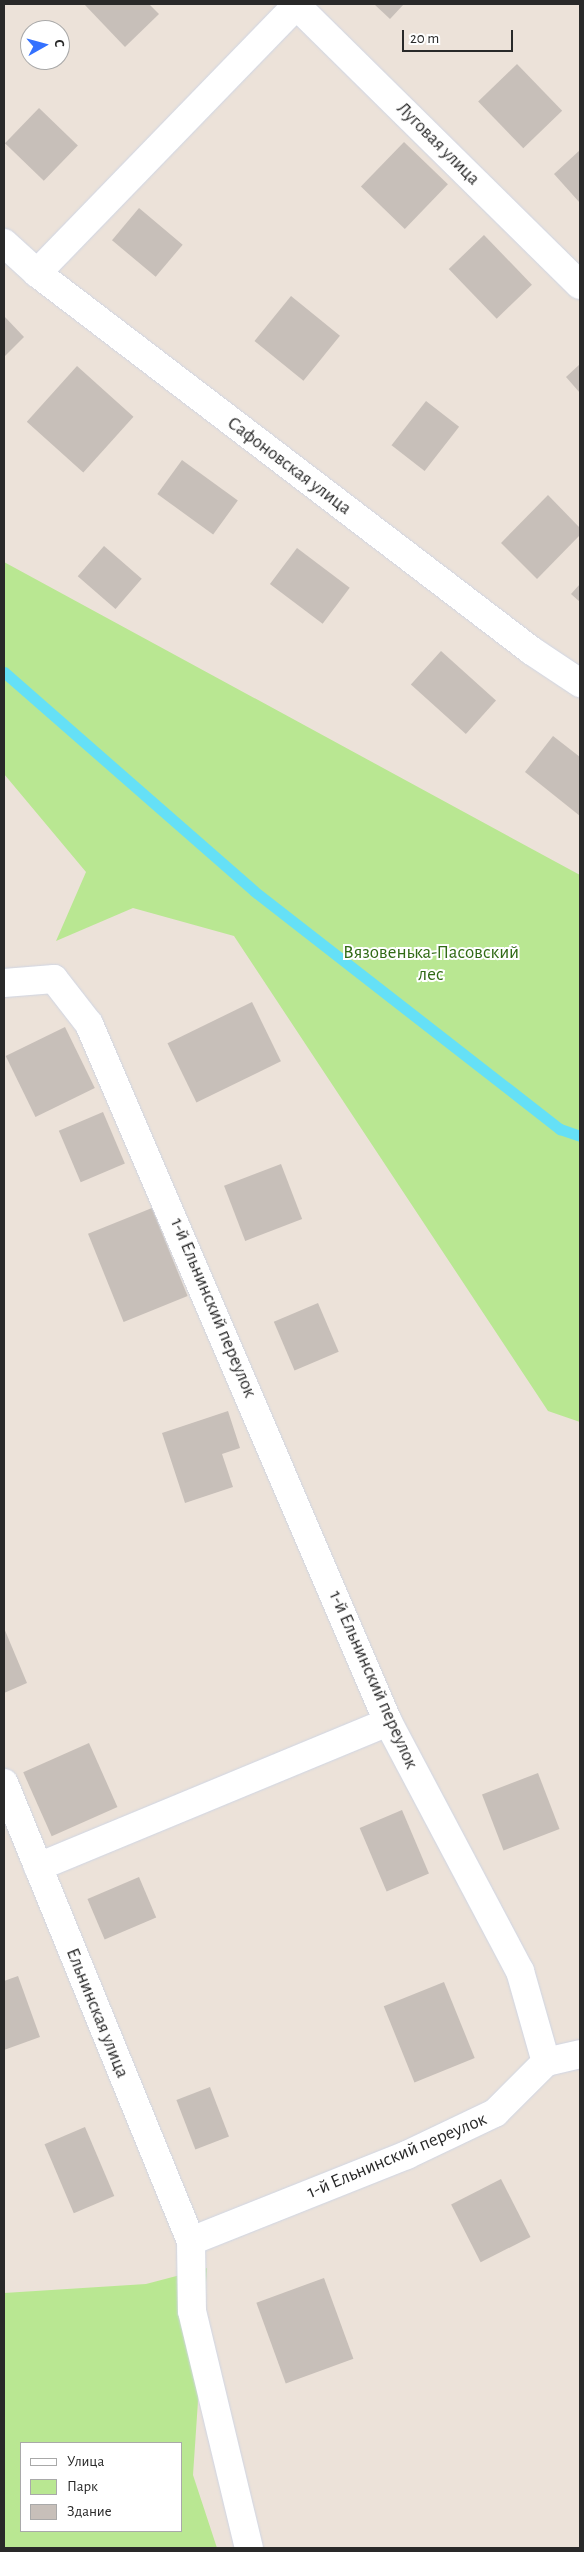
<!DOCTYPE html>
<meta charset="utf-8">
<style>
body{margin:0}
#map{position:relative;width:584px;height:2552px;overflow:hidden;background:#ece2d9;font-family:"Alegreya Sans",sans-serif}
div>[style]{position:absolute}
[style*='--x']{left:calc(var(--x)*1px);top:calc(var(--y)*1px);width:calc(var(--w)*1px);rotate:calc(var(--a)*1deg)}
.green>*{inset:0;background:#b9e792}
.stream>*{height:11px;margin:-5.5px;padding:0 5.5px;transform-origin:5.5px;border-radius:5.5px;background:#65e0f6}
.building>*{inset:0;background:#c7bfb9;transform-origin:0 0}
.roads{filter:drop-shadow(0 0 1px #cfd5e3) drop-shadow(0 0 1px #cfd5e3)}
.minor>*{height:28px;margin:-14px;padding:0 14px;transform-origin:14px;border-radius:14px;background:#fff}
span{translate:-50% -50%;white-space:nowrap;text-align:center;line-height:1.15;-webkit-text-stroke:4px #fff;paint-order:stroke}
.street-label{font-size:19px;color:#292929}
.park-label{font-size:19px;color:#306a15}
.frame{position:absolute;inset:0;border:5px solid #292929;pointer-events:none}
.legend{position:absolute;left:20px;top:2442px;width:162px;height:90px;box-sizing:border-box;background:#fff;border:1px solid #a9a9a9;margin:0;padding:6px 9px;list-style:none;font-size:15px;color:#292929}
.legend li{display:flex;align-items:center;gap:10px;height:25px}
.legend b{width:25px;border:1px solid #a9a9a9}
.north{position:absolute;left:20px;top:20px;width:50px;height:50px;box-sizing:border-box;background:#fff;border:1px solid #a9a9a9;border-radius:50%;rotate:83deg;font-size:14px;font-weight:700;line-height:20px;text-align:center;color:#292929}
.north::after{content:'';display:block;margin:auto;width:18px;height:22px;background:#3471ff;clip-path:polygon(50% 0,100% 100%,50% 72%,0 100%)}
.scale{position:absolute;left:402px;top:30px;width:111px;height:22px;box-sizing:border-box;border:2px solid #292929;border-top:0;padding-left:6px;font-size:15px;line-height:18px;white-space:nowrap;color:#292929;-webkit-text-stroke:4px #fff;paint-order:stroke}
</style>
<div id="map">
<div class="green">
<div style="clip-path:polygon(4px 562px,580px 875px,580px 1422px,548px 1411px,234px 936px,133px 908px,56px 941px,86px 872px,4px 774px)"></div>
<div style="clip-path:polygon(evenodd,207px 2268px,193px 2475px,217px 2548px,4px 2548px,4px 2293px,146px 2284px,207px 2268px,21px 2443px,181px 2443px,181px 2531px,21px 2531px,21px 2443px)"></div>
</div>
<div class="stream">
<div style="--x:4;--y:672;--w:332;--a:41.2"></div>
<div style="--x:254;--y:891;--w:388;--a:37.9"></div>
<div style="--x:560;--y:1129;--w:21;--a:19"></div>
</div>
<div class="building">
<div style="clip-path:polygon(84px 4px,149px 4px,159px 14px,125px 47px)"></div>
<div style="clip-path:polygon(374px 4px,404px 4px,390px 19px)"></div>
<div style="left:517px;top:64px;width:65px;height:54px;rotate:46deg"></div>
<div style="left:39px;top:108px;width:54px;height:49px;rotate:44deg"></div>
<div style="left:404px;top:142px;width:61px;height:62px;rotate:44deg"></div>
<div style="clip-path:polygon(580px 150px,580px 203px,554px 174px)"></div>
<div style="left:139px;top:208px;width:57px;height:42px;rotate:40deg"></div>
<div style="left:484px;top:235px;width:69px;height:49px;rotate:46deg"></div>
<div style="left:291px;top:296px;width:63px;height:58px;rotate:39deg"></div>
<div style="clip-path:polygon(4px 316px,24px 337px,4px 357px)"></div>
<div style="clip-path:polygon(580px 364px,580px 393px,566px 377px)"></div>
<div style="left:77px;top:366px;width:76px;height:75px;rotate:42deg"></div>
<div style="left:426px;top:401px;width:42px;height:56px;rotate:38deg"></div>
<div style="left:182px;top:460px;width:69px;height:42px;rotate:36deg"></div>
<div style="clip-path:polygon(548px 495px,580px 528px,580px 535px,537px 579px,501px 543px)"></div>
<div style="left:104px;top:546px;width:50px;height:40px;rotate:41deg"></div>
<div style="left:297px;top:548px;width:66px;height:45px;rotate:37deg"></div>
<div style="clip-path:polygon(580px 584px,580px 602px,571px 594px)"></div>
<div style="left:441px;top:651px;width:74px;height:45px;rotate:42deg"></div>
<div style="clip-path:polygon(553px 736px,580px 757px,580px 816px,525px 772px)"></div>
<div style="left:252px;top:1002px;width:66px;height:94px;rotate:64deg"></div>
<div style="left:65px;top:1027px;width:68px;height:66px;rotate:64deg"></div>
<div style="left:103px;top:1112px;width:56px;height:48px;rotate:67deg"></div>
<div style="left:281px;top:1164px;width:59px;height:61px;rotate:69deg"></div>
<div style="left:152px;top:1208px;width:95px;height:69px;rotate:68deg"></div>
<div style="left:318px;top:1303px;width:53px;height:48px;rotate:67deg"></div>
<div style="clip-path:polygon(228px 1411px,240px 1448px,222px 1454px,233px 1487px,185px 1503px,162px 1433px)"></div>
<div style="clip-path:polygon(4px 1628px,27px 1683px,4px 1693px)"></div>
<div style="left:89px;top:1743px;width:70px;height:72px;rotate:66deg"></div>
<div style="left:538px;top:1773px;width:60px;height:60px;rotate:69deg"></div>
<div style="left:402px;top:1810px;width:69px;height:46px;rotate:67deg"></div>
<div style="left:139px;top:1877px;width:44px;height:56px;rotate:67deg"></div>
<div style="clip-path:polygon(18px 1976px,40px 2037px,4px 2050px,4px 1981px)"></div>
<div style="left:444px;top:1982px;width:82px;height:65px;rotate:68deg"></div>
<div style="left:210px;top:2087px;width:53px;height:36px;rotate:69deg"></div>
<div style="left:85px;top:2127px;width:75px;height:44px;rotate:67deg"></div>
<div style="left:501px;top:2179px;width:65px;height:56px;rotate:63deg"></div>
<div style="left:324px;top:2278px;width:86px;height:72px;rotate:70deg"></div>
</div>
<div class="roads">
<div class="minor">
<div style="--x:295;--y:4;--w:400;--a:44.6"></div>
<div style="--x:4;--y:243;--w:45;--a:42.3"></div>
<div style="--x:37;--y:273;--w:623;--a:37.37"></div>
<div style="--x:532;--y:651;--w:58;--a:33.7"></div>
<div style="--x:37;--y:273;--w:375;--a:-45.9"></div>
<div style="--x:4;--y:983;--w:50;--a:-4.6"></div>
<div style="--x:54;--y:979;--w:57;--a:52.1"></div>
<div style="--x:89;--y:1024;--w:759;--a:66.81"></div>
<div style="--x:388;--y:1722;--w:282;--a:62.1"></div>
<div style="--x:520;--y:1971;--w:95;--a:74.1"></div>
<div style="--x:546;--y:2062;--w:72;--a:135"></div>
<div style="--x:495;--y:2113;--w:98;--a:154.5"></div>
<div style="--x:407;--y:2155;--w:232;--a:158.3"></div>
<div style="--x:4;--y:1783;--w:495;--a:67.8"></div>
<div style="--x:191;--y:2241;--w:70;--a:89.2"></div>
<div style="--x:192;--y:2311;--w:244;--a:76.5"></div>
<div style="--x:38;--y:1867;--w:379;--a:-22.5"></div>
<div style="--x:546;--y:2062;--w:35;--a:-13"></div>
</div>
</div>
<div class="street-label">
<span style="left:438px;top:144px;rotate:45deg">Луговая улица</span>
<span style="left:289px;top:466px;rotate:37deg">Сафоновская улица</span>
<span style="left:213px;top:1308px;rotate:67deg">1-й Ельнинский переулок</span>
<span style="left:373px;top:1680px;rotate:66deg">1-й Ельнинский переулок</span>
<span style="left:97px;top:2013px;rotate:68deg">Ельнинская улица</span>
<span style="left:397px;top:2156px;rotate:-23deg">1-й Ельнинский переулок</span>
</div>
<div class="park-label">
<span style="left:431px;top:964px">Вязовенька-Пасовский<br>лес</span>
</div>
<div class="frame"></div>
<ul class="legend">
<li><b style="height:6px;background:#fff"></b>Улица</li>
<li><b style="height:14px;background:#b9e792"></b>Парк</li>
<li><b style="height:14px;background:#c7bfb9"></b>Здание</li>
</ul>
<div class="north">С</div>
<div class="scale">20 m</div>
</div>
